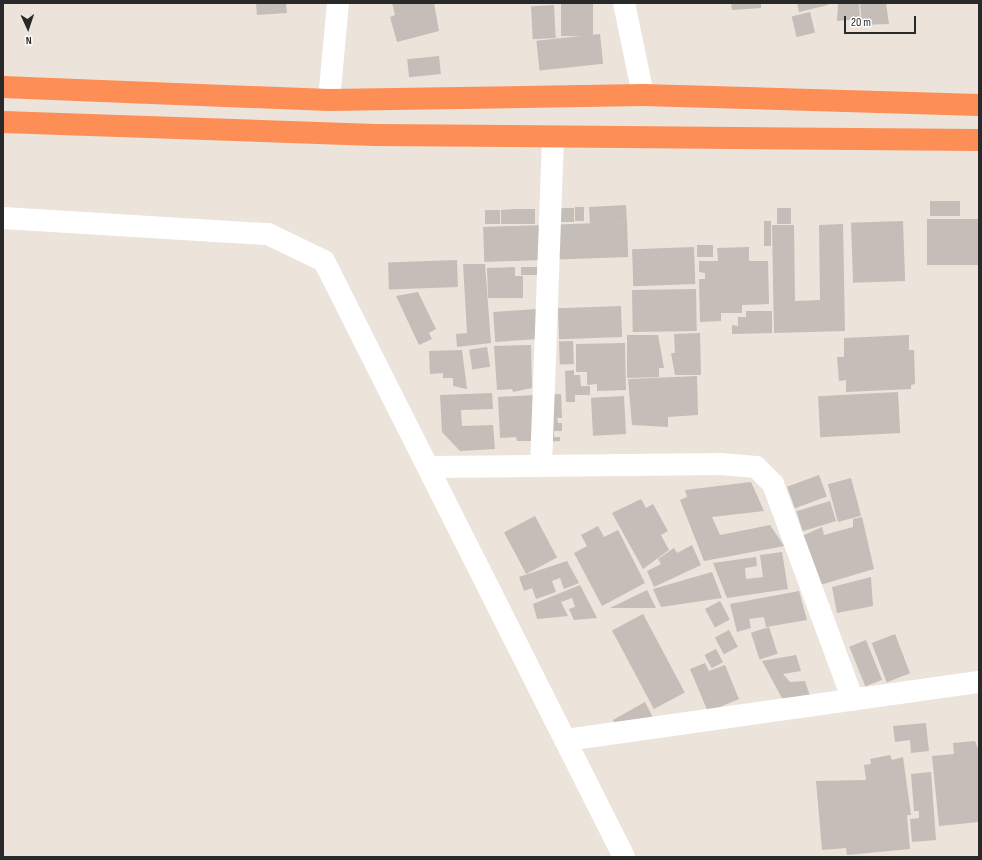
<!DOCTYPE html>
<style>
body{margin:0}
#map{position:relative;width:982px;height:860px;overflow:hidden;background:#ece3db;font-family:"Sofia Sans Condensed",sans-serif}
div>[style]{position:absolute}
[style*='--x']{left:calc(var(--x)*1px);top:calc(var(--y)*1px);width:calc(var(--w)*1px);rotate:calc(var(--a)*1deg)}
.building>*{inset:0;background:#c4bdb8;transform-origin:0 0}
.street>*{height:22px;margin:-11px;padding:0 11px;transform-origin:11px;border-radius:11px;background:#fff}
.highway>*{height:22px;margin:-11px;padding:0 11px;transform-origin:11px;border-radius:11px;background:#fc8e56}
span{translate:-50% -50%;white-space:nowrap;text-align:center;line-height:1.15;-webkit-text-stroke:4px #fff;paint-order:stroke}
.frame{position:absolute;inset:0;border:4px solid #292929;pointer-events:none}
.north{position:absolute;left:8px;top:8px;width:40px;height:40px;-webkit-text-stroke:3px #fff;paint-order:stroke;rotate:177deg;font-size:11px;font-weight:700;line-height:16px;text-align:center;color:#292929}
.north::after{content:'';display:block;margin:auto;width:14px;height:18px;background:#292929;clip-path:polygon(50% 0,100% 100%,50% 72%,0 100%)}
.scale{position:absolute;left:844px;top:16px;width:72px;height:18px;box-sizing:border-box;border:2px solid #292929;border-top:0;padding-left:5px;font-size:12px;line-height:14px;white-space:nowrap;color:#292929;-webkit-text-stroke:3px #fff;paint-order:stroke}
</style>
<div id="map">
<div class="building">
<div style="clip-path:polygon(256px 3px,286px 3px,287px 13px,257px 15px)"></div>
<div style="clip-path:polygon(392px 3px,434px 3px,439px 31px,397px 42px,390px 17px,395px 15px)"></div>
<div style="left:561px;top:3px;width:32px;height:33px"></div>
<div style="clip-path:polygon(731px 3px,761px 3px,761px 8px,732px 10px)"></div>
<div style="clip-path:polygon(797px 3px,828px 3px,828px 5px,799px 12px)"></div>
<div style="clip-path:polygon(838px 3px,859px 3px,860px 19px,837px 21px)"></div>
<div style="clip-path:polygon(860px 3px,886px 3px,889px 24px,862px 25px)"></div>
<div style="left:554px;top:5px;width:33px;height:23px;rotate:87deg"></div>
<div style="left:810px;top:12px;width:21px;height:19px;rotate:76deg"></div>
<div style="left:600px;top:34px;width:30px;height:64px;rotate:84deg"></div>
<div style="left:439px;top:56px;width:18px;height:32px;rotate:84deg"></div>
<div style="left:960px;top:201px;width:15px;height:30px;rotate:90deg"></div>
<div style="left:626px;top:205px;width:17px;height:37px;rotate:87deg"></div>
<div style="left:575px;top:207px;width:9px;height:14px"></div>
<div style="left:574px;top:208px;width:14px;height:15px;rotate:90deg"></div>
<div style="left:791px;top:208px;width:16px;height:14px;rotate:90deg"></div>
<div style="clip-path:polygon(514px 209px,535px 209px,535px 224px,501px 224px,501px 210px)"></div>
<div style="left:500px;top:210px;width:14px;height:15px;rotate:90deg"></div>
<div style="left:979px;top:219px;width:46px;height:52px;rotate:90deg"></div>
<div style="left:764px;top:221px;width:7px;height:25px"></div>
<div style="left:903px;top:221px;width:60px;height:52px;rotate:88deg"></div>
<div style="left:627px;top:222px;width:35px;height:144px;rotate:88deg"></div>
<div style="clip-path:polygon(843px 224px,845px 331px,774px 333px,772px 225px,794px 225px,795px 301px,820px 300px,819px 225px)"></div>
<div style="left:697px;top:245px;width:16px;height:12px"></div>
<div style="left:694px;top:247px;width:37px;height:62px;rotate:88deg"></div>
<div style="clip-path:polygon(749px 247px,749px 261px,768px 261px,769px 304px,742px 305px,742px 313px,721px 313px,721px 321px,700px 322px,699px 279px,705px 279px,705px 273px,699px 272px,699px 261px,718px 261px,717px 248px)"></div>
<div style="left:457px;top:260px;width:27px;height:69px;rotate:88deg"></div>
<div style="clip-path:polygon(463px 264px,485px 264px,491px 343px,457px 347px,456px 334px,467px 333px)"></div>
<div style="clip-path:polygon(515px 267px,515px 276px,523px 276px,523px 298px,488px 298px,487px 268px)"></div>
<div style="left:521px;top:267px;width:16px;height:8px"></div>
<div style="left:696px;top:289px;width:42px;height:64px;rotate:89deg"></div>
<div style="clip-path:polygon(418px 292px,436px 329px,429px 333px,432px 339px,419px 345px,396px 296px)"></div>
<div style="left:621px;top:306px;width:31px;height:63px;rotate:88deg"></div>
<div style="left:551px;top:308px;width:30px;height:58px;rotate:86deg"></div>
<div style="clip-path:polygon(746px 311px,772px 311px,772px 333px,732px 334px,732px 325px,738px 326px,738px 317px,746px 317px)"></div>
<div style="clip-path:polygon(700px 333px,701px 375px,675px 375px,671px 353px,675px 353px,674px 334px)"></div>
<div style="clip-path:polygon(627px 335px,658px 335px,664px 368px,659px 368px,659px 377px,627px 378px)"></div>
<div style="clip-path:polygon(909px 335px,909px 350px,914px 350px,915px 384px,911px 385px,911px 389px,846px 392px,846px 380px,839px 381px,837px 357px,844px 357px,844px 338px)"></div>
<div style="left:573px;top:341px;width:23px;height:14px;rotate:88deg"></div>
<div style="clip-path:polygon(625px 343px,626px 390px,597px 391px,597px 384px,587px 385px,587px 372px,576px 372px,576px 344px)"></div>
<div style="clip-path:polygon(531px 345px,532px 388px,513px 392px,512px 389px,497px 390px,494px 346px)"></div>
<div style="left:487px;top:347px;width:20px;height:18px;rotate:81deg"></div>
<div style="clip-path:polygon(462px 350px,467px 389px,453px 386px,453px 378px,443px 378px,443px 373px,430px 374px,429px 351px)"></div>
<div style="clip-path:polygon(574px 370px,574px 375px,580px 375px,581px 386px,590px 386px,590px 395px,575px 395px,575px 402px,566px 402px,565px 371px)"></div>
<div style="clip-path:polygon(697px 376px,698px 415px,668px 417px,668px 427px,632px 425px,628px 379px)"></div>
<div style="left:898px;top:392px;width:41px;height:80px;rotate:87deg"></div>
<div style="clip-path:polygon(492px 393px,493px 409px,461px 410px,462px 426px,493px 425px,495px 449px,460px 451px,442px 432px,440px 395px)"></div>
<div style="clip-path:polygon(561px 394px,562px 418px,557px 418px,558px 423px,562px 423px,562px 431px,554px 431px,554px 437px,560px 437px,560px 441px,542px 442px,540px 395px)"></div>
<div style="clip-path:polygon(534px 395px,536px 436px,531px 437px,531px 441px,517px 441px,516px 437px,500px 438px,498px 397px)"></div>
<div style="left:624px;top:396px;width:38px;height:33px;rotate:87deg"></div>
<div style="left:819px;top:475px;width:23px;height:34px;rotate:70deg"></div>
<div style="left:851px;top:478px;width:39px;height:24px;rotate:75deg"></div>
<div style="clip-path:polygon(751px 482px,764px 511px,712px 517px,720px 535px,770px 525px,784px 546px,704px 561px,680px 500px,687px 497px,685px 490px)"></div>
<div style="clip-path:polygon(641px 499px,646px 508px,653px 504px,668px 531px,661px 535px,669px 550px,643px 569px,612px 513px)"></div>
<div style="left:830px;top:501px;width:21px;height:35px;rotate:73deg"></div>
<div style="left:535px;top:516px;width:47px;height:35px;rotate:62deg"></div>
<div style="clip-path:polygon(862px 517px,874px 569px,820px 585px,802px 536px,822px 527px,824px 535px,853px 527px,853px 519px)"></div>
<div style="clip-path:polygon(598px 526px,604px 537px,618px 530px,645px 583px,602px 606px,574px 553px,587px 546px,581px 535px)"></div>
<div style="clip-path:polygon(692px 545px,701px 565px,654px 587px,647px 571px,661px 564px,658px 559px,674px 548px,677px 553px)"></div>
<div style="clip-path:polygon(782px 552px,788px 589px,727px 598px,713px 563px,756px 557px,757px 566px,745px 568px,746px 579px,763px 577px,760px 555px)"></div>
<div style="clip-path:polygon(567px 561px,579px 583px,564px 589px,560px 578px,552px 581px,556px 592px,536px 599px,532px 588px,524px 591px,519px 577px)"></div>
<div style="clip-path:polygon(712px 572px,722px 598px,661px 607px,653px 589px)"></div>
<div style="clip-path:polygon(871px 577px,873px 606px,837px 613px,832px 587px)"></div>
<div style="clip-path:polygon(580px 585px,597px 618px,574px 620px,569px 609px,575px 607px,572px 598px,561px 602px,568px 616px,537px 619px,533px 604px)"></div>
<div style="clip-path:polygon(647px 590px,656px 608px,610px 608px)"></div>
<div style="clip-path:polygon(799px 591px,807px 620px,766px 627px,764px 617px,749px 619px,751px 628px,737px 632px,730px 604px)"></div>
<div style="left:720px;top:601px;width:21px;height:17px;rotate:62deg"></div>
<div style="left:643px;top:614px;width:89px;height:35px;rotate:62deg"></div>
<div style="left:769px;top:627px;width:28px;height:19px;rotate:72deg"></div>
<div style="left:729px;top:630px;width:19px;height:16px;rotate:62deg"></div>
<div style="left:895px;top:634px;width:42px;height:25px;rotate:69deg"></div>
<div style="left:866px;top:640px;width:43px;height:18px;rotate:68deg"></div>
<div style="left:716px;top:649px;width:15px;height:13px;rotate:62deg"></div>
<div style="clip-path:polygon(796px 655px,801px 671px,783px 674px,790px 682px,805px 681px,811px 699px,783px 700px,762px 661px)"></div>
<div style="clip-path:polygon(705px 663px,709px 671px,725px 665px,739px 699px,708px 712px,690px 669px)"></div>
<div style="clip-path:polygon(645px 702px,661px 733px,623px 740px,613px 720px)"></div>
<div style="clip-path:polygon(926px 723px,929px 751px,911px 753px,910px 740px,895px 742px,893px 726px)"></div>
<div style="clip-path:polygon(975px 741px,979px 751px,979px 822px,939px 826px,932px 756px,954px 754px,953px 743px)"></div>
<div style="clip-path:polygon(890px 755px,892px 760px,903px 757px,911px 815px,907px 815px,910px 849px,847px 855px,846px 848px,822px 850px,816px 781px,866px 780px,864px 765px,871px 764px,870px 759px)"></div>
<div style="clip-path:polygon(931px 772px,936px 840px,912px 842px,910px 819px,919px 818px,919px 811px,914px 811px,911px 774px)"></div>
</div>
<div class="street">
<div style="--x:624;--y:3;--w:94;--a:78.3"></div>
<div style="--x:329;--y:100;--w:97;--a:-84.7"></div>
<div style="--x:3;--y:218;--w:265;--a:3.5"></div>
<div style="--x:268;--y:234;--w:62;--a:25.7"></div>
<div style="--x:324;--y:261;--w:667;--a:63.28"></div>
<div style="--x:541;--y:466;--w:329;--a:-87.9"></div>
<div style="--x:429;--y:467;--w:292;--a:-0.6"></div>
<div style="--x:721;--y:464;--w:35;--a:5"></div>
<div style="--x:756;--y:467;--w:24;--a:45"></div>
<div style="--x:773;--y:484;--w:230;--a:69.7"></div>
<div style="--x:566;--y:740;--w:417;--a:-8"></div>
</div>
<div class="highway">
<div style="--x:3;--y:87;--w:326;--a:2.3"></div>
<div style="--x:329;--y:100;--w:314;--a:-0.9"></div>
<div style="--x:643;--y:95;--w:336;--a:1.7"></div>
<div style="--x:3;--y:122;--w:372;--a:2"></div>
<div style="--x:375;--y:135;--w:604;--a:0.47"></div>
</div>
<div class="frame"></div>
<div class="north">N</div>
<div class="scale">20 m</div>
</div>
